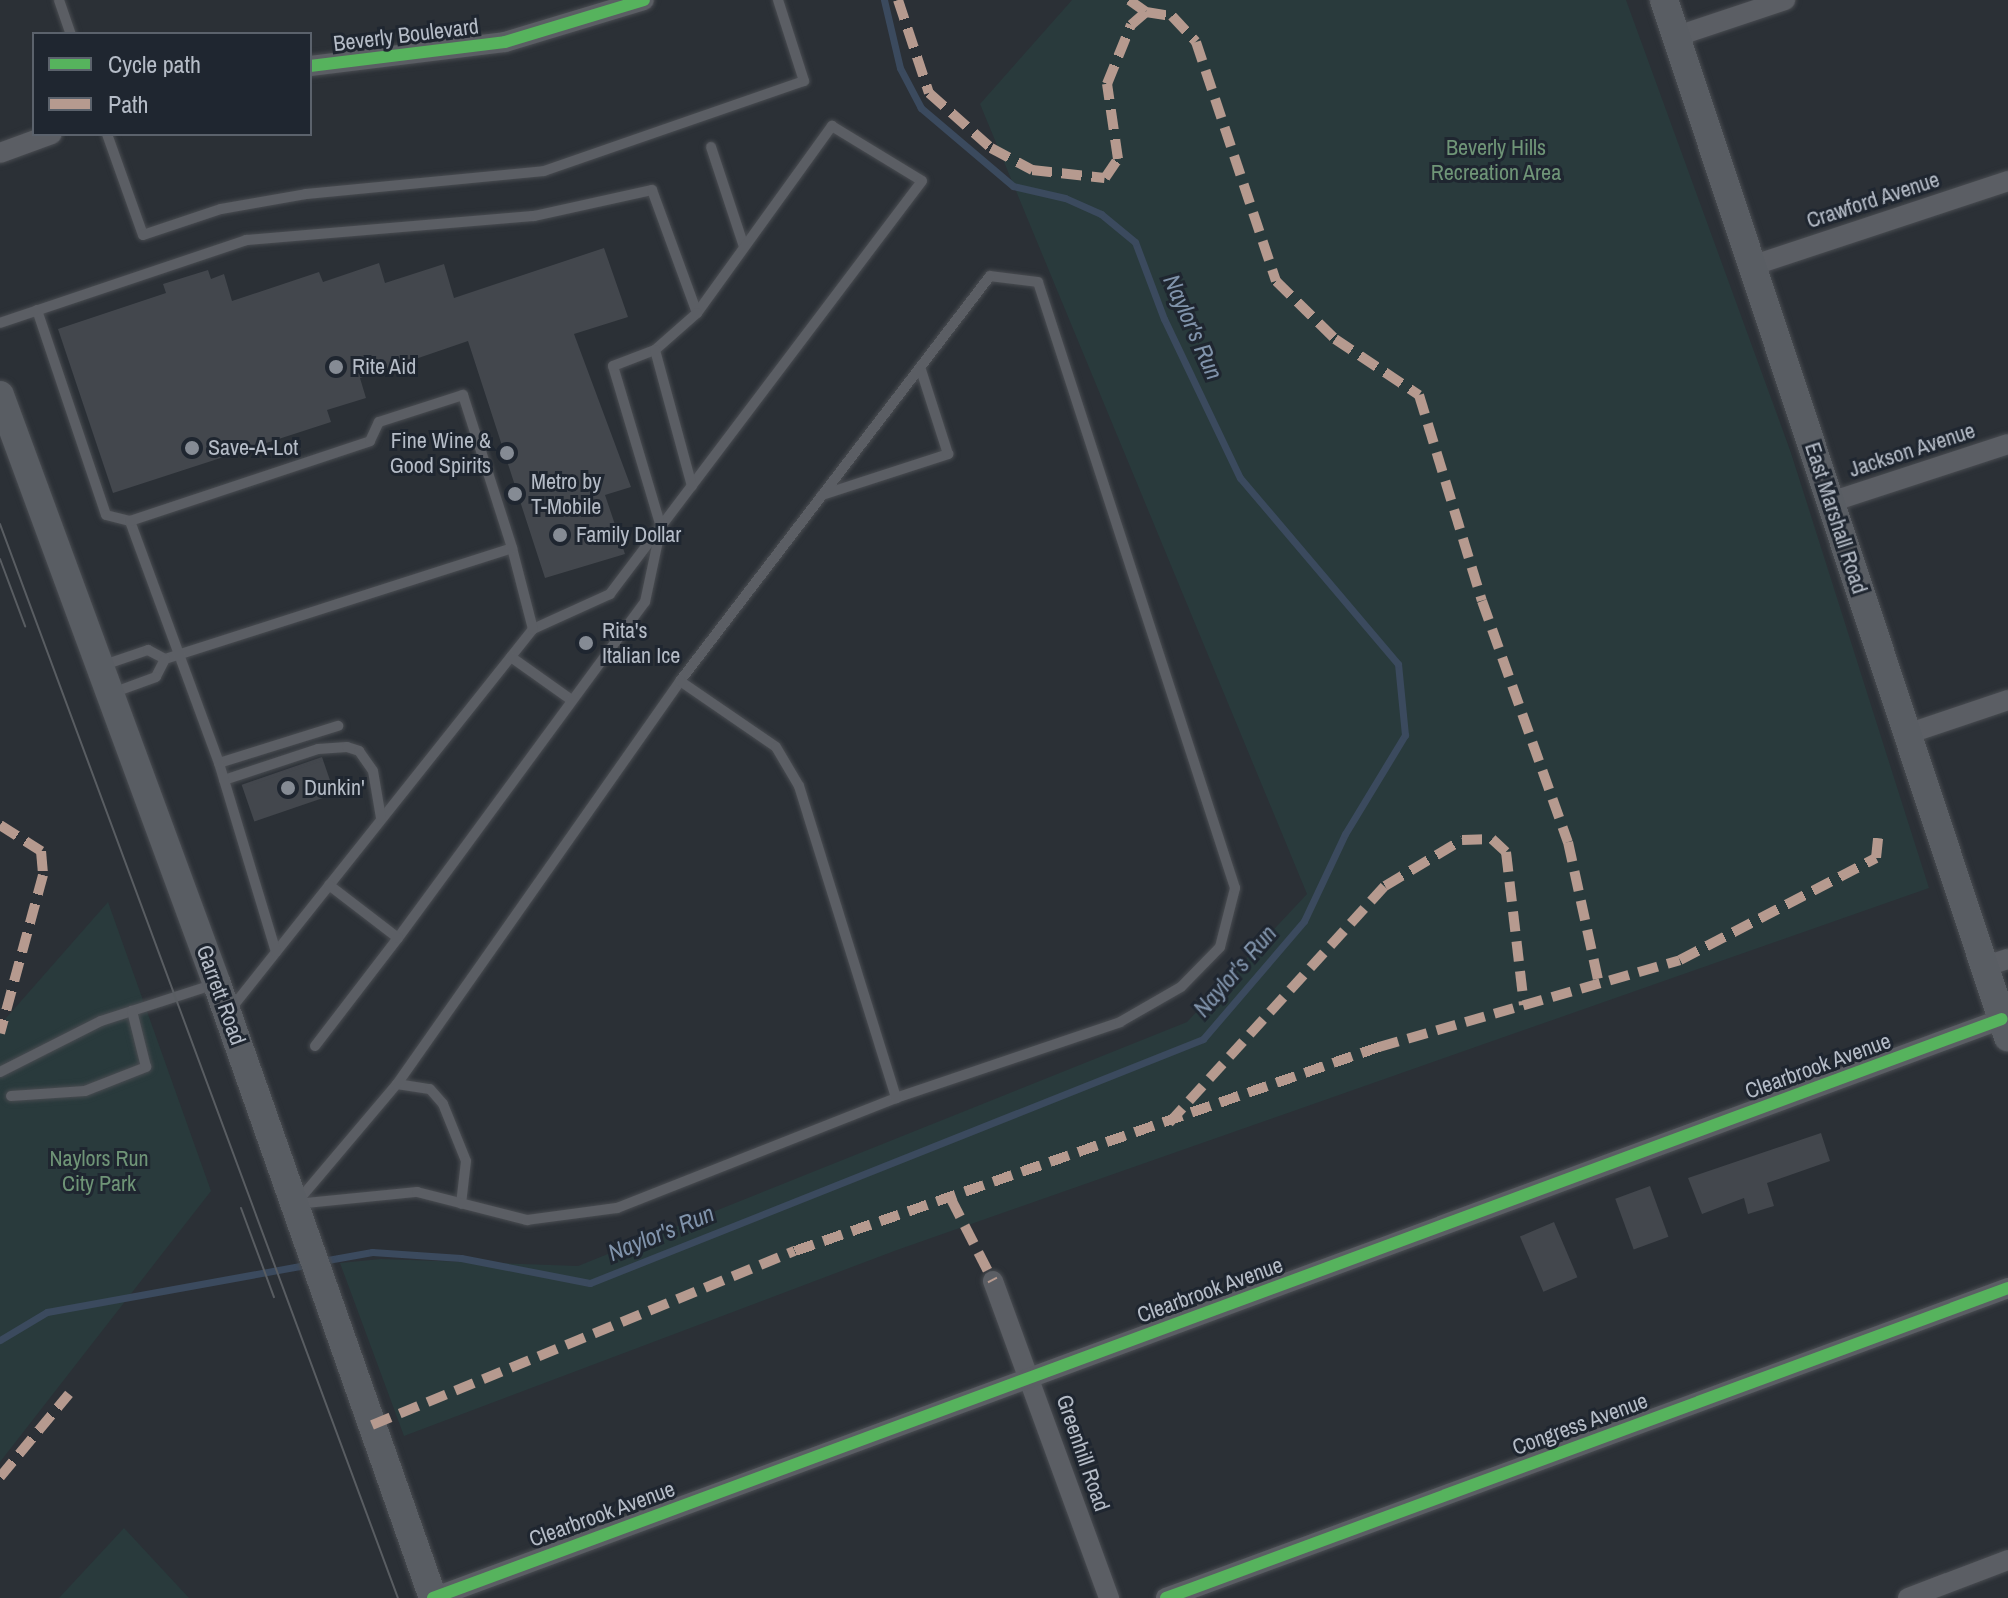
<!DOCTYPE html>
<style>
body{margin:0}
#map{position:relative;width:2008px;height:1598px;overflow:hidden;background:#2b3036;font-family:"Archivo Narrow",sans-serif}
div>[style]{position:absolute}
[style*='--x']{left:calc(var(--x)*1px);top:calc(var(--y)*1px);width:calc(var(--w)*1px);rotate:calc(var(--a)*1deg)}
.green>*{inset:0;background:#293a3c}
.stream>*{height:7px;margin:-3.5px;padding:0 3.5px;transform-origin:3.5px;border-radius:3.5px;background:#3b4a5e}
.building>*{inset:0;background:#43474d;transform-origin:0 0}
.roads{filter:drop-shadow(0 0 2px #494c51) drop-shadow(0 0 2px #494c51)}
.service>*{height:10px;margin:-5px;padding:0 5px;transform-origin:5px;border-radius:5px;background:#5b5e64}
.minor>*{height:20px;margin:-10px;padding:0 10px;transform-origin:10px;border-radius:10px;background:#5b5e64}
.secondary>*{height:28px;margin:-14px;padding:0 14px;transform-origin:14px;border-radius:14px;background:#595d63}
.tram>*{height:2px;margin:-1px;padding:0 1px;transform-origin:1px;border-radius:1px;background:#595d62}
.quiet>*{height:10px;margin-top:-5px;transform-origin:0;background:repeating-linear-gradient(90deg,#b69a8f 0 20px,transparent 0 30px)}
.cycleway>*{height:12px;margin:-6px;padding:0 6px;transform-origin:6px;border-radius:6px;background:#56b35d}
.dots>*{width:22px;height:22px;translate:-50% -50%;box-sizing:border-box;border:4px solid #1f2630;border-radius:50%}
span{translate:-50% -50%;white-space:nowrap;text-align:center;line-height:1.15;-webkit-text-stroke:6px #1f2630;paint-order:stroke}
.street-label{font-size:22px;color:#b5bcc7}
.park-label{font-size:22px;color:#6f9577}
.poi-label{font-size:22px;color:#b5bcc7}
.left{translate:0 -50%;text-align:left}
.right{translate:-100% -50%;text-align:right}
.water-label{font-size:24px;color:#8093ab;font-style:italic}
.legend{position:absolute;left:32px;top:32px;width:280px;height:104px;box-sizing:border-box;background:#1f2630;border:2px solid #5b626c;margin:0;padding:10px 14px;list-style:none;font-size:24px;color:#b5bcc7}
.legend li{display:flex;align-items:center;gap:16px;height:40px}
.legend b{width:40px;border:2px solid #5b626c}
</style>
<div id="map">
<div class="green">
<div style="clip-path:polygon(1072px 0,1626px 0,1791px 453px,1929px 888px,897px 1250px,404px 1436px,340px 1263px,381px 1259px,578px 1266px,1187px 1022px,1307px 894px,980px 104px)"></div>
<div style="clip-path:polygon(108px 902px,211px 1191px,0 1462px,0 1025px)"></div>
<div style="clip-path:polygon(124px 1528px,189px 1598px,59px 1598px)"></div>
</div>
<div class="stream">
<div style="--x:322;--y:1261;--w:51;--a:-10.2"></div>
<div style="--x:372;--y:1252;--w:89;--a:3.9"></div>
<div style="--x:461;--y:1258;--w:131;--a:11"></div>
<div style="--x:590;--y:1283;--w:660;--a:-21.7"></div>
<div style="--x:1203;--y:1039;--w:155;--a:-49.4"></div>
<div style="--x:1304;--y:921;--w:96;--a:-64.8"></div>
<div style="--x:1345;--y:834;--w:116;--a:-58.8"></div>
<div style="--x:1405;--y:735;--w:71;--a:-95.6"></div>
<div style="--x:1398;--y:664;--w:244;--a:-130.3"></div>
<div style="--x:1240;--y:478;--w:176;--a:-115.5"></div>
<div style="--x:1164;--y:319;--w:82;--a:-110.6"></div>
<div style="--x:1135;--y:242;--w:44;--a:-140.5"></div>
<div style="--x:1101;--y:214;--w:39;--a:-156"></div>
<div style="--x:1065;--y:198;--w:53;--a:-167"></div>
<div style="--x:1013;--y:186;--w:121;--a:-139.7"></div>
<div style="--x:921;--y:108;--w:45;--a:-117.7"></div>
<div style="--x:900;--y:68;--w:70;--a:-103.2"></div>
<div style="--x:0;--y:1340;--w:55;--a:-30.8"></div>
<div style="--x:47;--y:1312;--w:267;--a:-10.3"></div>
</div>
<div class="building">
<div style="clip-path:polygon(604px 248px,628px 317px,574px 334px,631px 487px,605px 495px,625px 554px,545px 578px,468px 341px,360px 378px,366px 398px,327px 410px,331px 422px,113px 493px,58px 329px,166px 293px,163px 284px,208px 270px,211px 279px,224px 274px,232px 301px,319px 272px,323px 282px,379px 263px,385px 283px,444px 264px,454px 298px)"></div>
<div style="left:322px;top:757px;width:39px;height:85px;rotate:71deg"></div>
<div style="clip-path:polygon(1821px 1133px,1830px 1161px,1767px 1183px,1774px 1206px,1748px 1214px,1744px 1198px,1702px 1214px,1688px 1178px)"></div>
<div style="left:1650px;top:1186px;width:54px;height:37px;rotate:70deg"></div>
<div style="left:1554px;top:1222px;width:60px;height:37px;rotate:67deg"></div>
</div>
<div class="roads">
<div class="service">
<div style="--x:59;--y:0;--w:36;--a:71"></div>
<div style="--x:107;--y:134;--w:107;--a:70.4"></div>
<div style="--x:143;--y:235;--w:82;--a:-18.4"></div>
<div style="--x:221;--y:209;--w:86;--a:-10"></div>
<div style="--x:306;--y:194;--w:239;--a:-5.5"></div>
<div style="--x:544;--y:171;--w:275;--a:-19.1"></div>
<div style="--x:804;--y:81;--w:85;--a:-107.8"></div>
<div style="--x:711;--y:147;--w:105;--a:71.7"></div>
<div style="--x:37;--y:310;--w:216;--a:71.4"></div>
<div style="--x:106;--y:515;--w:25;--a:14"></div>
<div style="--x:0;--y:323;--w:260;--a:-18.6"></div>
<div style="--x:246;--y:240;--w:289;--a:-4.8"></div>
<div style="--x:534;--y:216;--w:121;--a:-12.4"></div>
<div style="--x:652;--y:190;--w:131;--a:69.9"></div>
<div style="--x:697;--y:313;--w:231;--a:-54.2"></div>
<div style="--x:832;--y:126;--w:105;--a:31.4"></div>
<div style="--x:922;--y:181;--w:518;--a:127.07"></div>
<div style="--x:610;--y:594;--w:85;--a:155.6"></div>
<div style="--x:533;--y:629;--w:485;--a:128.5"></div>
<div style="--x:655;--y:350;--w:56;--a:-41.4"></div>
<div style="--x:822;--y:495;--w:133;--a:-18"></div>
<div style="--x:948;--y:454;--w:91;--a:-107.8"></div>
<div style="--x:511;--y:657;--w:72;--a:35.4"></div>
<div style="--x:165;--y:659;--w:364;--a:-17.7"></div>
<div style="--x:512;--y:548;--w:84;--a:75.5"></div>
<div style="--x:101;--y:666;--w:50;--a:-18.8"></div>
<div style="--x:148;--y:650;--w:19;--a:28"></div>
<div style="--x:165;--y:659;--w:20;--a:117"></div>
<div style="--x:156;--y:677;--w:47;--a:160"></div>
<div style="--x:219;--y:763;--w:125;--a:-17.3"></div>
<div style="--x:224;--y:780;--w:99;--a:-18.3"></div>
<div style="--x:318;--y:749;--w:29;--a:-4"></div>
<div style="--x:347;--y:747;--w:13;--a:18"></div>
<div style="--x:359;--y:751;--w:24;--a:55"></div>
<div style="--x:373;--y:771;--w:48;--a:80.3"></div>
<div style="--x:398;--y:938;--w:417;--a:-53.7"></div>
<div style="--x:645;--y:602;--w:77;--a:-78"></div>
<div style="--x:661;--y:527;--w:168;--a:-106.6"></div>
<div style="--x:613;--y:366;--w:45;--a:-20.9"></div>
<div style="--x:655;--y:350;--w:141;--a:74.8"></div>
<div style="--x:276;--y:952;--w:197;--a:-106.8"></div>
<div style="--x:219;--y:763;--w:258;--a:-110.2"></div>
<div style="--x:130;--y:521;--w:253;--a:-18.4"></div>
<div style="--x:370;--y:441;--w:21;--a:-65"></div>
<div style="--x:379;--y:422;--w:88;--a:-17.8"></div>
<div style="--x:463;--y:395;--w:161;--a:72.2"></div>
<div style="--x:315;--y:1046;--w:136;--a:-52.5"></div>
<div style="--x:398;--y:938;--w:87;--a:-142.5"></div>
<div style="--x:0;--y:1072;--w:113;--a:-26.8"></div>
<div style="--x:101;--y:1021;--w:120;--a:-18"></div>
<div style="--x:397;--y:1084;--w:33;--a:9"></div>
<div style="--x:430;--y:1089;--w:20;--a:49"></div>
<div style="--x:443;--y:1104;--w:61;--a:68"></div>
<div style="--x:466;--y:1161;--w:43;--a:96.6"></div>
<div style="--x:11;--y:1096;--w:74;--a:-3.9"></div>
<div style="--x:85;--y:1091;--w:66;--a:-21.5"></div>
<div style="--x:146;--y:1067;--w:58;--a:-104"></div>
<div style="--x:298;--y:1201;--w:153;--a:-49.8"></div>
<div style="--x:397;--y:1084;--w:492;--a:-54.9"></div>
<div style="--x:296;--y:1204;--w:122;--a:-5.7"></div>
<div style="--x:417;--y:1192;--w:114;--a:14.3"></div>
<div style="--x:527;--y:1220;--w:91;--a:-7.6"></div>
<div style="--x:617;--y:1208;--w:300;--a:-21.5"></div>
<div style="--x:896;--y:1098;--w:237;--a:-18.7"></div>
<div style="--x:1120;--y:1022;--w:70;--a:-29.8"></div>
<div style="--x:1181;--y:987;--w:56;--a:-45.7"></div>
<div style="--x:1220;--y:947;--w:61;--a:-75.7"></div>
<div style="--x:1235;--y:888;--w:637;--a:-108.01"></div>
<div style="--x:1038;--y:282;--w:48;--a:-172.9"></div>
<div style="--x:990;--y:276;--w:510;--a:127.43"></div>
<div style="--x:680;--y:681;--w:116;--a:34.5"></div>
<div style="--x:776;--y:747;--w:45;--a:59.5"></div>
<div style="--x:799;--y:786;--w:327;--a:72.7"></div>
</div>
<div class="minor">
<div style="--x:1677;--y:36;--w:114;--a:-18.4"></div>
<div style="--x:310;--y:66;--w:196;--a:-7"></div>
<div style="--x:505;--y:42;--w:145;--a:-16.8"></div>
<div style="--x:0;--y:153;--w:55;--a:-20.1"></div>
<div style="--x:1754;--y:265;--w:268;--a:-18.3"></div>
<div style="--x:1831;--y:502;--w:186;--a:-18.1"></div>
<div style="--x:1904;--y:735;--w:110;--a:-18.6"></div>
<div style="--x:1983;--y:967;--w:26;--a:-18"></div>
<div style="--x:993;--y:1281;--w:338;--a:69.9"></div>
<div style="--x:433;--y:1598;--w:1672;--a:-20.26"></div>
<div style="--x:1166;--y:1598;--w:897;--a:-20.21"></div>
<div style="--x:1908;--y:1598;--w:107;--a:-20.8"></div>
</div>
<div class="secondary">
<div style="--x:1664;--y:0;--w:1093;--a:71.65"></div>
<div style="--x:0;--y:395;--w:628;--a:69.78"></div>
<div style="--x:217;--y:984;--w:651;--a:70.62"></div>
</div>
</div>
<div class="tram">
<div style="--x:0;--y:524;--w:1145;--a:69.67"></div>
<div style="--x:0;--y:559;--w:72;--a:69.5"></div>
<div style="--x:241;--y:1208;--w:95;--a:69.7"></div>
</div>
<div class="quiet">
<div style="--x:898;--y:0;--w:98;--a:71.6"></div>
<div style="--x:929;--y:93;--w:83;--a:41.6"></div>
<div style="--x:991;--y:148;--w:47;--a:28.2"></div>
<div style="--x:1032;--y:170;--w:73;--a:6.3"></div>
<div style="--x:1105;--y:178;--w:23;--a:-56"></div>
<div style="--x:1118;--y:159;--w:76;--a:-98.3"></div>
<div style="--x:1107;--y:84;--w:64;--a:-67.9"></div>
<div style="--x:1131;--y:25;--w:20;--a:-41"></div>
<div style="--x:1146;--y:12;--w:26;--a:9"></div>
<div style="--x:1172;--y:16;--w:35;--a:47"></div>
<div style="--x:1196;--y:42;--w:252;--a:71.5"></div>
<div style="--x:1276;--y:281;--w:83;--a:44.5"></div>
<div style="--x:1335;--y:339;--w:101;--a:33.7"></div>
<div style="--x:1419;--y:395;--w:215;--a:73"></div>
<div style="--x:1482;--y:601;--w:256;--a:70.4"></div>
<div style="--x:1568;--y:842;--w:145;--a:77.7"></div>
<div style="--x:1129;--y:0;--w:21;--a:35"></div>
<div style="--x:0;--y:825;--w:49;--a:32.4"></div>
<div style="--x:41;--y:851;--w:24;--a:85"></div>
<div style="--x:43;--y:875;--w:164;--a:105.2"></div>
<div style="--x:1169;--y:1123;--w:321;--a:-47.7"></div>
<div style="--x:1385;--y:886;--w:90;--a:-30.9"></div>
<div style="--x:1462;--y:840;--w:30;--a:-2"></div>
<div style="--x:1492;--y:839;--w:19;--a:43"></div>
<div style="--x:1506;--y:852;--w:154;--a:83.3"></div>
<div style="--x:951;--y:1199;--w:92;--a:62.9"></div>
<div style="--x:372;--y:1425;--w:457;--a:-22.4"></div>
<div style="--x:795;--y:1251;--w:619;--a:-19.26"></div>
<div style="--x:1379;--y:1047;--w:313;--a:-16.1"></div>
<div style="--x:1680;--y:960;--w:221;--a:-27.5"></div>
<div style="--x:1876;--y:858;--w:20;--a:-84"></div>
<div style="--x:0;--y:1477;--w:108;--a:-50.3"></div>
</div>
<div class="cycleway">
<div style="--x:310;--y:66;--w:196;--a:-7"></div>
<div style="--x:505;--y:42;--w:145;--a:-16.8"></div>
<div style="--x:433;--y:1598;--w:1672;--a:-20.26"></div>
<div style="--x:1166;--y:1598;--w:897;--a:-20.21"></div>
</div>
<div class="dots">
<div style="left:336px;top:367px;background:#858b94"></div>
<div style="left:192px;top:448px;background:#858b94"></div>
<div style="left:507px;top:453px;background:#858b94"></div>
<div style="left:515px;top:494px;background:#858b94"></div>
<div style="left:560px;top:535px;background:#858b94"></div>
<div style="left:586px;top:643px;background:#858b94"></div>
<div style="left:288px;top:788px;background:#858b94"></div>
</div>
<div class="street-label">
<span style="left:406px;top:35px;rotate:-7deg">Beverly Boulevard</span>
<span style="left:1873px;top:200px;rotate:-18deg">Crawford Avenue</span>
<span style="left:1912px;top:450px;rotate:-18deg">Jackson Avenue</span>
<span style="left:1836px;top:518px;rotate:72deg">East Marshall Road</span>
<span style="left:221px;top:995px;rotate:70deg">Garrett Road</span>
<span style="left:1818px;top:1066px;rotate:-20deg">Clearbrook Avenue</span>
<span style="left:1210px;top:1290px;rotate:-20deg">Clearbrook Avenue</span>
<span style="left:1580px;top:1424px;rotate:-20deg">Congress Avenue</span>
<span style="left:1083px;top:1453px;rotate:71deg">Greenhill Road</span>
<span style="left:602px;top:1514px;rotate:-20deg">Clearbrook Avenue</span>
</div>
<div class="park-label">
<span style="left:1496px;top:160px">Beverly Hills<br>Recreation Area</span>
<span style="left:99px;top:1171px">Naylors Run<br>City Park</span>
</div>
<div class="poi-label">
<span class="left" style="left:352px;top:367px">Rite Aid</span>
<span class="right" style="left:491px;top:453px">Fine Wine &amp;<br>Good Spirits</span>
<span class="left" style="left:208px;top:448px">Save-A-Lot</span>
<span class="left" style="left:531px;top:494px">Metro by<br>T-Mobile</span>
<span class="left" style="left:576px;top:535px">Family Dollar</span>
<span class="left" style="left:602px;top:643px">Rita's<br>Italian Ice</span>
<span class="left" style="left:304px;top:788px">Dunkin'</span>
</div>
<div class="water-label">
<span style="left:1193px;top:327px;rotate:66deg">Naylor's Run</span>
<span style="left:1235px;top:971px;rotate:-49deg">Naylor's Run</span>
<span style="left:661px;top:1233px;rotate:-22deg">Naylor's Run</span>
</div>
<ul class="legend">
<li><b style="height:10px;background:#56b35d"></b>Cycle path</li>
<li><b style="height:10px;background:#b69a8f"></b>Path</li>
</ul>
</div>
